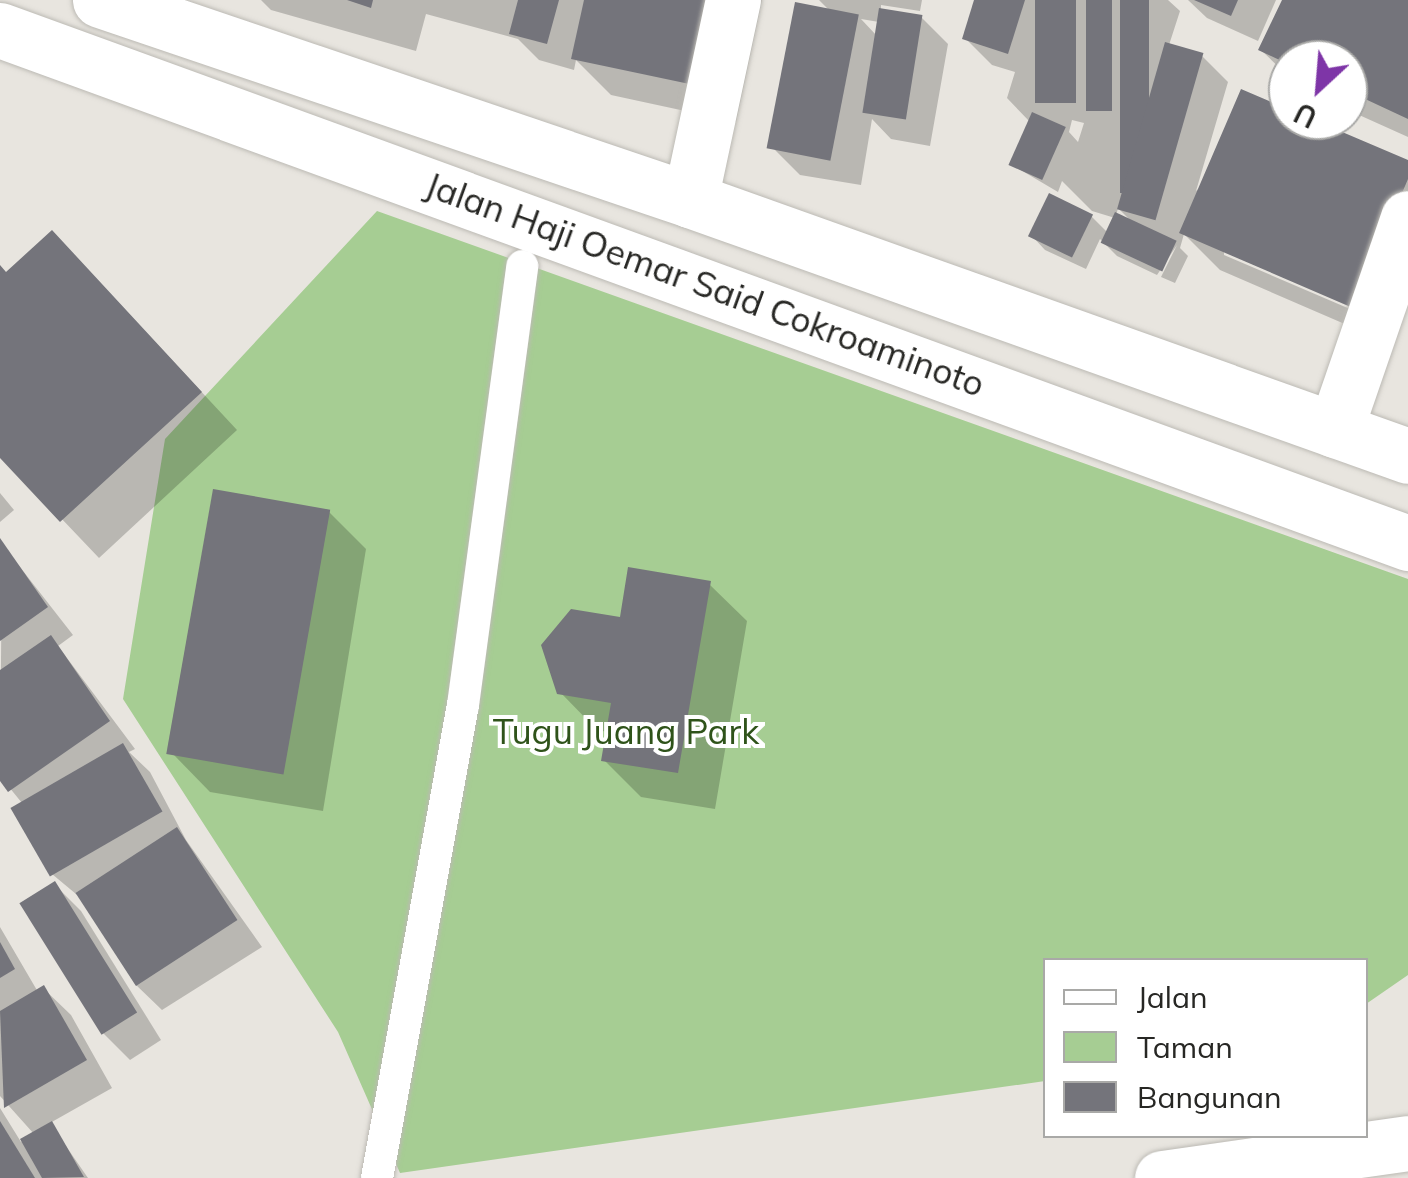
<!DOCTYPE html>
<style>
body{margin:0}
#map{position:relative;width:1408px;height:1178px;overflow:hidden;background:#e8e5df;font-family:Mulish,sans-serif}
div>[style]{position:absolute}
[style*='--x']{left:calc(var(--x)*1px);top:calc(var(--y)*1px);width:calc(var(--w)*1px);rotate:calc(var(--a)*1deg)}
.green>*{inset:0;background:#a6cd93}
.shadow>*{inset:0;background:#0003}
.building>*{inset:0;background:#74747b;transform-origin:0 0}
.roads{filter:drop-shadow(0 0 2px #bcbab4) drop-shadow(0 0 2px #bcbab4)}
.service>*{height:32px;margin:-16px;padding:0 16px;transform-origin:16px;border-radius:16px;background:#fff}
.minor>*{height:55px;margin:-27.5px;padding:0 27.5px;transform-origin:27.5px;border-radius:27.5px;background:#fff}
.tertiary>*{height:55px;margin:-27.5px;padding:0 27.5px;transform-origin:27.5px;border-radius:27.5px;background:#fff}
.secondary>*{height:55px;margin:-27.5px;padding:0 27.5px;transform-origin:27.5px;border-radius:27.5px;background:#fff}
.primary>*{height:55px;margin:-27.5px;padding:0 27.5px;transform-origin:27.5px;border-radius:27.5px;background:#fff}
span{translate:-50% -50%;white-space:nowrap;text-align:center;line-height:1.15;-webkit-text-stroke:8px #fff;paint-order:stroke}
.street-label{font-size:35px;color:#272724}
.park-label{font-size:35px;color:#2f531a}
.legend{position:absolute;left:1043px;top:958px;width:325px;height:180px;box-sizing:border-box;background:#fff;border:2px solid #a9a9a7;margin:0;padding:12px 18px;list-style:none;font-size:30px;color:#272724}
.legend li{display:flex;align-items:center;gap:20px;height:50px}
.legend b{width:50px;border:2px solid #a9a9a7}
.north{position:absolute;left:1268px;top:40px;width:100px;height:100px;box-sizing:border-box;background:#fff;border:2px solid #a9a9a7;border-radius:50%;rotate:206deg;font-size:28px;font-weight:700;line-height:40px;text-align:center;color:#272724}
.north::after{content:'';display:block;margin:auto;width:35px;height:45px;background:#7e35a7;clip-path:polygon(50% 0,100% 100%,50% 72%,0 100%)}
</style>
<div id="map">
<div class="green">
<div style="clip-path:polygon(377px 211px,1408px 579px,1408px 975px,1366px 1004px,1366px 960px,1046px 960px,1045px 1081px,400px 1173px,338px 1032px,123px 699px,165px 439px)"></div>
</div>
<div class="shadow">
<div style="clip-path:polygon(261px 0,762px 0,736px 122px,611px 95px,576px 60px,574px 70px,539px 60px,518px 39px,426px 14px,416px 51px,271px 10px)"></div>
<div style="clip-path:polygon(evenodd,819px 0,922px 0,920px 11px,881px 5px,881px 11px,921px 17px,948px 44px,930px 146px,891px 139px,872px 119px,861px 185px,800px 175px,773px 148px,830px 11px,819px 0,861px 19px,879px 22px,877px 36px,861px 19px)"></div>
<div style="clip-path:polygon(evenodd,977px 0,1168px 0,1180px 11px,1169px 45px,1201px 55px,1228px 82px,1196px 191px,1288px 112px,1288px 120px,1307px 120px,1408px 163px,1408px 303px,1391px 344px,1220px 270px,1184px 234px,1180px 248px,1188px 256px,1175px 283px,1161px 277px,1177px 245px,1157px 275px,1117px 256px,1100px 239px,1086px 269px,1045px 250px,1032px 236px,1091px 216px,1108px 233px,1115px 218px,1092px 211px,1062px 181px,1058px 192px,1012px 165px,1030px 122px,1007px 98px,1015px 72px,992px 65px,965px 38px,977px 0,1072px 120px,1084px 123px,1078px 142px,1069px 132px,1072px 120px,977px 0,1118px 208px,1133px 223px,1116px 216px,1118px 208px,977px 0,1224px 250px,1366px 311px,1364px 315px,1224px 255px,1224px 250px)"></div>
<div style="clip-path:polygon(1188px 0,1276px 0,1258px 41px,1207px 18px)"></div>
<div style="clip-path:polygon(1285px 0,1408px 0,1408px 137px,1348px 110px,1348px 60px,1288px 60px,1288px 76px,1261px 50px)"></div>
<div style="clip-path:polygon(0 267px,7px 275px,89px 271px,237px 430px,99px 558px,0 454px)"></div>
<div style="clip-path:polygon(0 493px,14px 510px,0 522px)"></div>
<div style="clip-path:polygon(328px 511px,366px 549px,323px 811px,210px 792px,173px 754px)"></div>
<div style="clip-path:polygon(2px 544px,73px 635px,58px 646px,135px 749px,129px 752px,150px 772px,186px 840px,262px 947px,162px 1010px,135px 984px,82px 899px,52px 874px,22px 803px,0 776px)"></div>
<div style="clip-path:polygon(709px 584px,747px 621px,715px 809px,641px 797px,604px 760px,608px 732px,597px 730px,560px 692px,622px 620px)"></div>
<div style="clip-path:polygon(54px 884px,81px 911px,161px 1040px,130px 1060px,103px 1033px)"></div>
<div style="clip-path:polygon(0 927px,38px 992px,44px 989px,71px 1015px,112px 1088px,50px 1123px,88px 1178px,0 1178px,0 1108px,21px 1142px,34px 1134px,0 1096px)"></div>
</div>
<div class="building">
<div style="clip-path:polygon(347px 0,373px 0,371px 8px)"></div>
<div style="clip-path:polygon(518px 0,559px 0,547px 44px,509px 34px)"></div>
<div style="clip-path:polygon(584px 0,717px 0,699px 86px,571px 59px)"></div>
<div style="clip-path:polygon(974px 0,1025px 0,1008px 54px,962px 39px)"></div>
<div style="left:1035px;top:0;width:41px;height:103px"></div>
<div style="left:1086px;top:0;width:26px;height:111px"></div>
<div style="left:1120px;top:0;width:29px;height:193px"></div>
<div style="clip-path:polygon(1194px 0,1238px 0,1231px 16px)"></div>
<div style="clip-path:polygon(1282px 0,1408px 0,1408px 119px,1348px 91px,1348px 60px,1288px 64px,1258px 50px)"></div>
<div style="left:795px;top:2px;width:65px;height:149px;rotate:11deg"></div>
<div style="left:879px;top:8px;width:44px;height:106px;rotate:9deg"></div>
<div style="left:1165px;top:42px;width:40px;height:174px;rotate:16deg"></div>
<div style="clip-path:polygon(1241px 89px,1288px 109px,1288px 120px,1314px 120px,1408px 160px,1408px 179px,1353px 308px,1179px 233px)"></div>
<div style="left:1032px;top:112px;width:37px;height:58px;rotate:24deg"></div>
<div style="left:1049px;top:193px;width:49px;height:48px;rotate:26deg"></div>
<div style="left:1115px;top:212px;width:68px;height:34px;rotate:25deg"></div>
<div style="clip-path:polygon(52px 230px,202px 392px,60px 522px,0 458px,0 265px,6px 272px)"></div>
<div style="left:213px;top:489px;width:119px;height:269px;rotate:10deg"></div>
<div style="clip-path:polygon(0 538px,48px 607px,0 641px)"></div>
<div style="clip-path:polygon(628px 567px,711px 581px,678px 773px,601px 761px,611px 703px,557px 694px,541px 645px,571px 609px,620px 617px)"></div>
<div style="clip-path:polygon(51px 635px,110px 721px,8px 792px,0 781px,0 670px)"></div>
<div style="left:123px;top:743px;width:79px;height:130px;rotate:60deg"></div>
<div style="left:177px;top:827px;width:111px;height:121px;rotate:57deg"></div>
<div style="left:55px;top:881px;width:155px;height:42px;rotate:58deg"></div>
<div style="clip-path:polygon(0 942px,15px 969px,0 978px)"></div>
<div style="clip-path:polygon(44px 985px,87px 1060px,4px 1108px,0 1011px)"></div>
<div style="clip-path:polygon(0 1121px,35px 1178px,0 1178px)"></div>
<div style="clip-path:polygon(52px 1121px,84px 1177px,42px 1178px,20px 1139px)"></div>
</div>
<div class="roads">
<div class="service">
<div style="--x:377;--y:1178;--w:481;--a:-79.7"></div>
<div style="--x:463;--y:705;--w:443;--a:-82.3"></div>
</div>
<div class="minor">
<div style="--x:1335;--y:430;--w:224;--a:-71"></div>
</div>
<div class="tertiary">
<div style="--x:690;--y:200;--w:205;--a:-77.9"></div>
</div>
<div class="secondary">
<div style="--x:100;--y:0;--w:623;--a:18.73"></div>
<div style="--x:690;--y:200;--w:762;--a:19.62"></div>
<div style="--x:0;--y:30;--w:1499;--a:20.02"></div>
</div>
<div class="primary">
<div style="--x:1162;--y:1178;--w:248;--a:-8.1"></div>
</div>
</div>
<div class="street-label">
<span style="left:705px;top:284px;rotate:20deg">Jalan Haji Oemar Said Cokroaminoto</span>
</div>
<div class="park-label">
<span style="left:626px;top:731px">Tugu Juang Park</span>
</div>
<ul class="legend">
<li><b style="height:12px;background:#fff"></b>Jalan</li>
<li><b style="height:28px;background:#a6cd93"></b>Taman</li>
<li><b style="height:28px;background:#74747b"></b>Bangunan</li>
</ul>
<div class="north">U</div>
</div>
